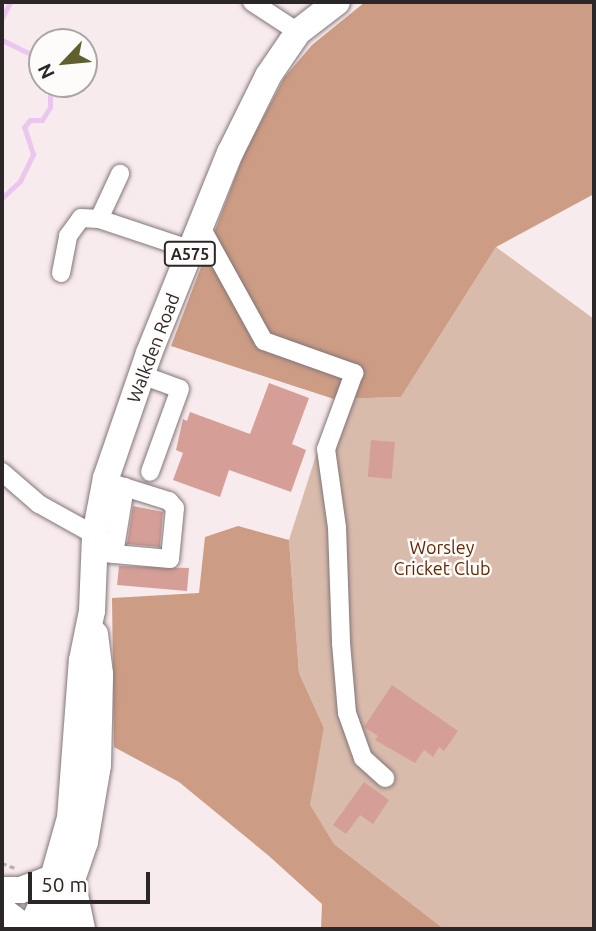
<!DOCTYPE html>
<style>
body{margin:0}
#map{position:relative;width:596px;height:931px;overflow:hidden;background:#f8ebed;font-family:Ubuntu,sans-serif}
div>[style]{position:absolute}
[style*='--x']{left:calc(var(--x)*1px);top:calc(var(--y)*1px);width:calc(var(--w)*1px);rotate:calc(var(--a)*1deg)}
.green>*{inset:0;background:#d9bbac}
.forest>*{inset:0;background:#cc9c84}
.stream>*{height:5px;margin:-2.5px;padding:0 2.5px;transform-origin:2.5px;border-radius:2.5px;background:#ebc6ee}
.building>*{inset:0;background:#d59f98;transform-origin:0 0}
.path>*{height:2.5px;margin-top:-1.25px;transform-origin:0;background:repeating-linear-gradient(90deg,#baafb1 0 5px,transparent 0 8.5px)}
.roads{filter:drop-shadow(0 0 2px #827678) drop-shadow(0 0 2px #827678)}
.minor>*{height:18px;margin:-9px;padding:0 9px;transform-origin:9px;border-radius:9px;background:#fff}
.highway>*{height:26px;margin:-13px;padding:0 13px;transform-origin:13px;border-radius:13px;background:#fff}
span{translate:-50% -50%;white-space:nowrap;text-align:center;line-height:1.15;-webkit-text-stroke:5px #fefbfb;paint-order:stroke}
.shield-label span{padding:2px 5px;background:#fefbfb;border:2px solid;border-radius:5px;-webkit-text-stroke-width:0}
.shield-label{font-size:16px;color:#2b2627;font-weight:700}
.street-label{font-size:18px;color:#2b2627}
.park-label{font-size:18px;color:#622801}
.frame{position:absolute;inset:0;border:4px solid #2b2627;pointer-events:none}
.north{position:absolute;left:28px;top:28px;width:70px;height:70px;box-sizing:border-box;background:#fefbfb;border:2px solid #aaa6a6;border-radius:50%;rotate:244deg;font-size:19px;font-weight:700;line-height:28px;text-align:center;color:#2b2627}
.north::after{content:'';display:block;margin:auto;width:24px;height:32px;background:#5f602e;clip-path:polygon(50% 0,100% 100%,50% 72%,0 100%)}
.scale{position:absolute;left:28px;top:872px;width:122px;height:32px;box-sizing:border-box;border:4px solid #2b2627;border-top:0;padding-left:9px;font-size:21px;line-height:24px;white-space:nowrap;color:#2b2627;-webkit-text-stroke:5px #fefbfb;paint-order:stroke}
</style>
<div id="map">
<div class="green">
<div style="clip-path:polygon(496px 247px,594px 319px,594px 929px,444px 929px,334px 844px,309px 805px,324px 728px,299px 673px,289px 540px,334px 399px,401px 397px)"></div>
</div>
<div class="forest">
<div style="clip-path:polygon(365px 2px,594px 2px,594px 194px,496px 247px,401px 397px,334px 399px,171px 346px,244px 154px,284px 78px,312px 45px)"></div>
<div style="clip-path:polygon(238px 526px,289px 540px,299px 673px,324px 728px,310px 805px,334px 844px,444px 929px,321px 929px,322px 904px,269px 856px,179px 782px,114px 747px,112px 598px,199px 593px,205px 537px)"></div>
</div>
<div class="stream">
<div style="--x:2;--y:18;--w:18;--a:-63"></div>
<div style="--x:2;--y:40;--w:30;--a:26"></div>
<div style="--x:29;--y:53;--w:21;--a:51"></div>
<div style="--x:2;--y:198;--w:25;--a:-43"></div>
<div style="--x:20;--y:181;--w:30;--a:-64"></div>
<div style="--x:33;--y:154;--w:28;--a:-108"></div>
<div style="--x:24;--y:127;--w:9;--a:-49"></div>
<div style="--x:30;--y:120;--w:12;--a:0"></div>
<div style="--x:42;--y:120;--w:15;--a:-58"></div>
<div style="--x:50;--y:107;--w:23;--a:-90"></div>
</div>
<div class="building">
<div style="clip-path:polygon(269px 383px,309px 398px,292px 444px,306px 450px,291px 492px,229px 470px,220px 497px,173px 480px,183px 453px,176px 450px,183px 419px,187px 421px,190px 412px,250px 434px)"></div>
<div style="left:371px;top:440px;width:24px;height:37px;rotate:5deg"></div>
<div style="clip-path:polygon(133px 506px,163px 512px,160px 547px,127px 544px)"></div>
<div style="clip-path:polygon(119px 566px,189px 568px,187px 591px,117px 585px)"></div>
<div style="clip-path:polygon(392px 685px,458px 731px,444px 751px,439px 747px,433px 757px,424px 750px,415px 763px,375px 740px,378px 736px,364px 727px)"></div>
<div style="clip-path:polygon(364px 782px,389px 800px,373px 824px,360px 815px,346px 834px,333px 825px)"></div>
</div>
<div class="path">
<div style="--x:2;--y:863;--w:14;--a:21"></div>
</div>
<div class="roads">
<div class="minor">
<div style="--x:252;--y:2;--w:55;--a:33.1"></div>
<div style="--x:99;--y:219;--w:50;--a:-65"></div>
<div style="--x:201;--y:227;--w:130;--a:61.1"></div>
<div style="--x:264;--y:341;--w:96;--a:19.6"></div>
<div style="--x:354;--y:373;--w:81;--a:110.2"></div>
<div style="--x:326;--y:449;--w:79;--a:82"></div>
<div style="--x:337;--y:527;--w:116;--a:88"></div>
<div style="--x:341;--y:643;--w:70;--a:85.1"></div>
<div style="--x:347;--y:713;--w:48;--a:70.4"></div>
<div style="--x:363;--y:758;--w:30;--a:42"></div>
<div style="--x:61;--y:273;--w:38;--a:-79"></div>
<div style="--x:68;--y:236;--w:22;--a:-54"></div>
<div style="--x:81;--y:218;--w:18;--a:3"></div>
<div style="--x:99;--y:219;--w:98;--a:18.4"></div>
<div style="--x:142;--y:375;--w:40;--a:20.2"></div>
<div style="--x:180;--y:389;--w:88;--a:109.9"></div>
<div style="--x:2;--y:472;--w:49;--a:40.9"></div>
<div style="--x:39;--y:504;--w:64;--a:29"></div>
<div style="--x:105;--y:481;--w:67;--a:17.4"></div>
<div style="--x:169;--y:501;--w:9;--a:49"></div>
<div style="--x:175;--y:508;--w:51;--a:95.6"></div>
<div style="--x:170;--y:559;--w:56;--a:-174.9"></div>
<div style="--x:105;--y:553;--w:9;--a:6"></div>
<div style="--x:114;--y:554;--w:68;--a:-80.7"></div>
</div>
<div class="highway">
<div style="--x:73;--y:885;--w:45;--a:78.4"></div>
<div style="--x:2;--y:890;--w:19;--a:0"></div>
<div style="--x:21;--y:890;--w:34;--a:-21"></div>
<div style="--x:2;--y:910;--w:31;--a:37"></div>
<div style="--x:31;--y:929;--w:56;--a:-66.7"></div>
<div style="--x:53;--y:878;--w:62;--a:-74.2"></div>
<div style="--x:70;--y:818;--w:158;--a:-85.7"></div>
<div style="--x:82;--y:660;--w:50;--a:-78.5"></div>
<div style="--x:92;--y:611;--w:76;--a:-87.7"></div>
<div style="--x:95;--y:535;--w:58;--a:-79.1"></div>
<div style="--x:106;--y:478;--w:132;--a:-71"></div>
<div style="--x:149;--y:353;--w:216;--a:-68"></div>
<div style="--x:230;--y:153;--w:86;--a:-63.7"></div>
<div style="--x:268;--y:76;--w:53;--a:-55.7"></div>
<div style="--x:298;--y:32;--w:49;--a:-37.6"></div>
<div style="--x:55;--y:929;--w:92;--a:-71"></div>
<div style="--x:85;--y:842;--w:78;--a:-80.4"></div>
<div style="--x:98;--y:765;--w:91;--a:-88.7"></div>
<div style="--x:100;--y:674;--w:40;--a:-97.1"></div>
</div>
</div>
<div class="shield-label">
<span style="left:190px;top:254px">A575</span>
</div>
<div class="street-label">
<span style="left:153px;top:348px;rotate:-69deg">Walkden Road</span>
</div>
<div class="park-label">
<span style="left:442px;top:558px">Worsley<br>Cricket Club</span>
</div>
<div class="frame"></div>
<div class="north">N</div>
<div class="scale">50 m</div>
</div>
